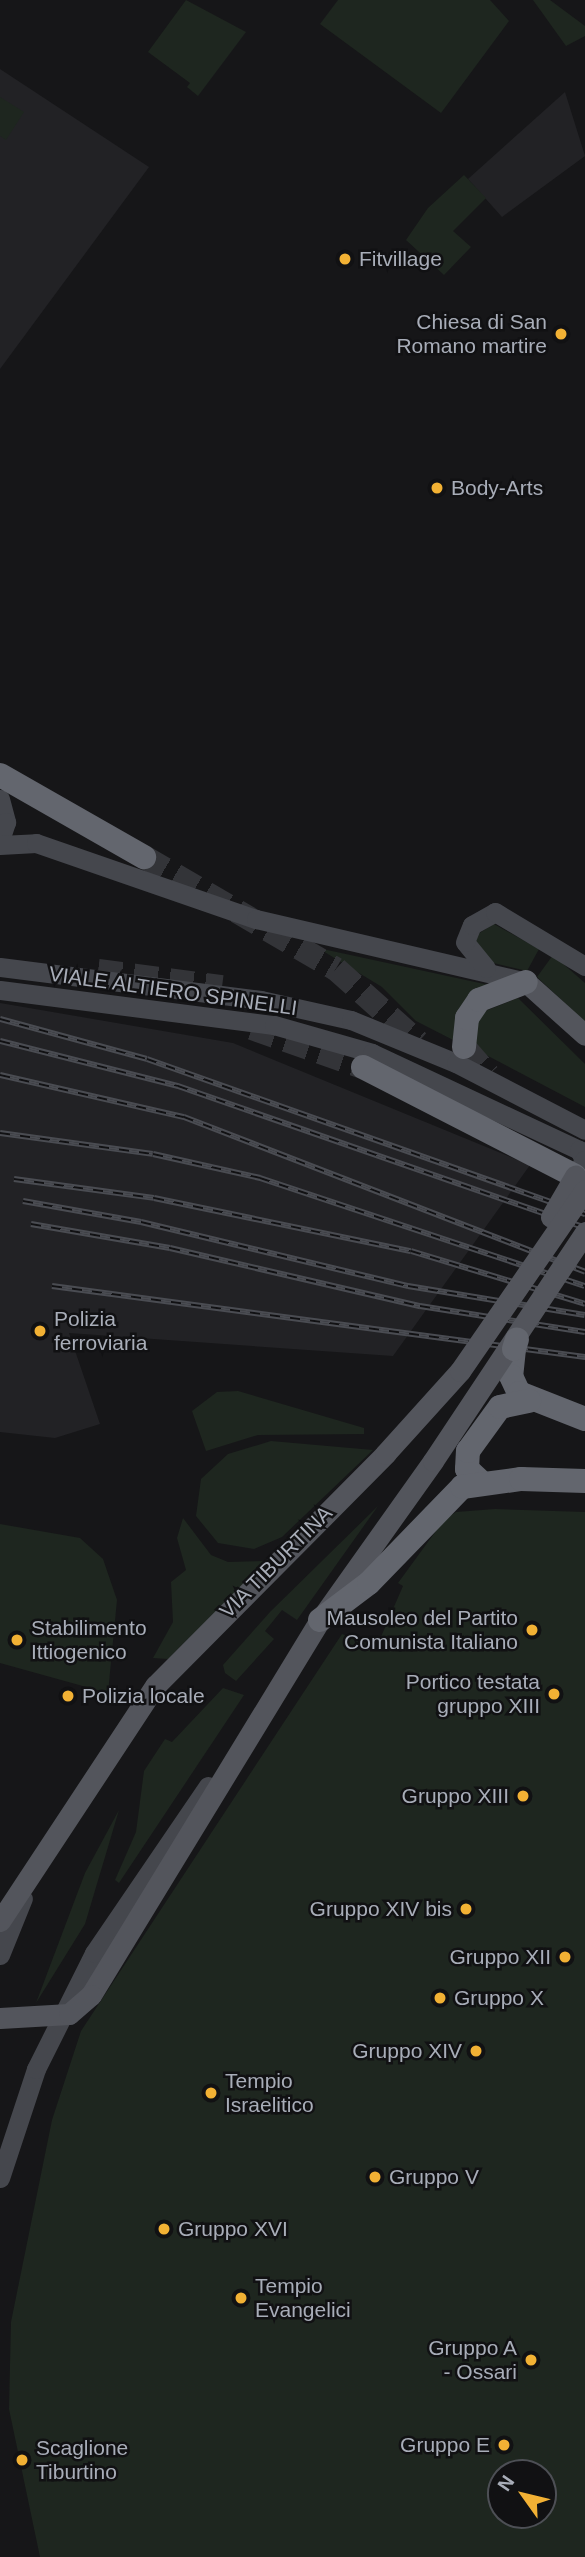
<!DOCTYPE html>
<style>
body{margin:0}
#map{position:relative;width:585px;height:2557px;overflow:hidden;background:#161618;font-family:Helvetica,sans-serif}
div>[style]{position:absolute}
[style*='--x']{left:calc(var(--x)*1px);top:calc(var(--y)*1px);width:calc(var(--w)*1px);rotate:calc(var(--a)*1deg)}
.built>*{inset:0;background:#222225}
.green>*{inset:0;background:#1e261f}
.highway-tunnel>*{height:24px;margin-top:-12px;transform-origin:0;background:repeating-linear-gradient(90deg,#333438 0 24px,transparent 0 36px)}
.secondary>*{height:19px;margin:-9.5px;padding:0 9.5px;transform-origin:9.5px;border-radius:9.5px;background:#45474d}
.primary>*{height:21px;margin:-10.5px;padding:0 10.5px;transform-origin:10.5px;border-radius:10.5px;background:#53555c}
.highway>*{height:24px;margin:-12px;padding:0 12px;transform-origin:12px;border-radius:12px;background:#63666e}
.rail>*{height:6px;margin-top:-3px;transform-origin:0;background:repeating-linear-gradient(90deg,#111113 0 10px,#4a4c52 0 20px);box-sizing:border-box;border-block:2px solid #4a4c52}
.primary-bridge>*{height:21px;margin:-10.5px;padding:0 10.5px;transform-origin:10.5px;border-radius:10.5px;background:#53555c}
.highway-bridge>*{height:24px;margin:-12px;padding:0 12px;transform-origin:12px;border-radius:12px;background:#63666e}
.dots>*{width:19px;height:19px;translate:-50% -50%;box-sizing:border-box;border:4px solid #111113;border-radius:50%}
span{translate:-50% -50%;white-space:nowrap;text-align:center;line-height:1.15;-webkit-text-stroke:5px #111113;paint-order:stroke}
.poi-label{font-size:21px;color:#a8adb8}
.left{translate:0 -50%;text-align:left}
.right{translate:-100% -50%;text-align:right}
.street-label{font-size:21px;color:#a8adb8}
.north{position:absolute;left:487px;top:2459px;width:70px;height:70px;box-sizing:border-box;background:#111113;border:2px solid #4d4f55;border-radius:50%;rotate:304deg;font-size:19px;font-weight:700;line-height:28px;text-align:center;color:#a8adb8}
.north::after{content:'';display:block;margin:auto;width:24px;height:32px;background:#f2b134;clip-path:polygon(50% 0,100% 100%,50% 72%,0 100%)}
</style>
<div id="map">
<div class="built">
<div style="clip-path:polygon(0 69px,149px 167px,0 369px)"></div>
<div style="clip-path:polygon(565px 92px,585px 156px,502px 217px,468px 179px)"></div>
<div style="clip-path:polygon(0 1003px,233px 1043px,530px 1165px,393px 1356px,69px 1333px,100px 1424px,55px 1438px,0 1432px)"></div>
</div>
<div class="green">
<div style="clip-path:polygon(186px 0,246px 32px,198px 96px,187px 87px,190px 83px,148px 52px)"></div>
<div style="clip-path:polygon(338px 0,490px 0,509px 21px,441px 113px,320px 24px)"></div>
<div style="clip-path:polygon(533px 0,550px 0,585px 26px,585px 36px,566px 46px)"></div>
<div style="clip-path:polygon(0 97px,24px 112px,6px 140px,0 136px)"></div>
<div style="clip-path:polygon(464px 175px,486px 198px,453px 231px,471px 247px,444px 275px,406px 240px,428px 208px)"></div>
<div style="clip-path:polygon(494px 924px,539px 949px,527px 971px,485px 961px,473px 937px)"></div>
<div style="clip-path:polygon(318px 948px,489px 985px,457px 1042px,416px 1021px,382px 987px)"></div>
<div style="clip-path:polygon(553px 955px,585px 983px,585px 1022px,537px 977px)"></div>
<div style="clip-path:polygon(518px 998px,585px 1064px,585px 1107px,471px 1047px,475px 1015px)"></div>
<div style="clip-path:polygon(238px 1391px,364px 1428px,364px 1434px,258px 1435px,206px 1451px,192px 1411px,217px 1392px)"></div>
<div style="clip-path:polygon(271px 1441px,373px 1450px,282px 1537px,254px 1549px,218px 1543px,196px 1516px,201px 1479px,228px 1454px)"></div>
<div style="clip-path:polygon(378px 1506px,297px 1620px,282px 1610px,265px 1631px,274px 1639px,236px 1681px,225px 1673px,223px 1665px,270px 1612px)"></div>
<div style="clip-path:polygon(evenodd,495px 1509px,585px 1512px,585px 2557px,40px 2557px,9px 2409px,11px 2322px,52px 2120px,81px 2031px,342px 1634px,377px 1646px,403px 1586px,398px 1583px,444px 1520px,456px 1512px,495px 1509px,501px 2473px,543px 2473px,543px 2515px,501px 2515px,501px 2473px)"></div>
<div style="clip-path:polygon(183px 1518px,211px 1555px,228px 1562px,267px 1561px,168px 1659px,153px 1658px,173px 1622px,171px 1582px,186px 1570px,177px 1538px)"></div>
<div style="clip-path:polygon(0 1524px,80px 1538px,103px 1559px,117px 1600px,108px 1693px,0 1663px)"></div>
<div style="clip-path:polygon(223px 1688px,244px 1695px,119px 1883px,115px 1880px,136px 1832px,144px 1771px,165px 1739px,172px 1742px)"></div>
<div style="clip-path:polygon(119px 1810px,85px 1924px,36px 2003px,85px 1873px)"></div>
</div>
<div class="highway-tunnel">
<div style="--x:144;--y:857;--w:222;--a:30.3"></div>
<div style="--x:336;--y:969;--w:110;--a:41.7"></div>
<div style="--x:98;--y:971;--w:125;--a:7.4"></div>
<div style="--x:252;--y:1028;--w:118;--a:19.4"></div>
<div style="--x:464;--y:1047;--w:37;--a:49"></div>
</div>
<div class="secondary">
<div style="--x:0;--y:799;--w:24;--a:75"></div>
<div style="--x:6;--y:822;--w:19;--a:108"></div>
<div style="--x:0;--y:845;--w:36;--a:-3"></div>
<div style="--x:36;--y:843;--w:233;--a:19.1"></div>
<div style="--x:256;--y:919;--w:277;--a:13.1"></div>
<div style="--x:0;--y:967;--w:263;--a:7.2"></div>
<div style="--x:261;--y:1000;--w:92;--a:12.5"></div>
<div style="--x:351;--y:1020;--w:113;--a:22.3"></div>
<div style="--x:456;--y:1063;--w:145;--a:27.4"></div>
<div style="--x:486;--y:968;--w:33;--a:-129"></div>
<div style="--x:465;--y:942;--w:18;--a:-68"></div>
<div style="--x:472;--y:925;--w:26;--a:-29"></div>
<div style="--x:495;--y:912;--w:105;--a:31"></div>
<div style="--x:0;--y:990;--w:276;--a:7.3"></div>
<div style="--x:274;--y:1025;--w:102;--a:15.9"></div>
<div style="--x:372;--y:1053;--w:229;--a:25.1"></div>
<div style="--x:579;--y:1150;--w:11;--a:63"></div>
<div style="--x:584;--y:1160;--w:18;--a:119"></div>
<div style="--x:0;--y:1955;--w:61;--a:-68"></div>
<div style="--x:0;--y:2178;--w:115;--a:-71.7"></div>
<div style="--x:36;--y:2069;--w:130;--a:-63.4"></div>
<div style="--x:94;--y:1953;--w:202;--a:-55.7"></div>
</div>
<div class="primary">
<div style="--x:526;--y:982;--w:79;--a:41.9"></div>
<div style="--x:0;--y:1921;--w:282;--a:-56.6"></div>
<div style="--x:155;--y:1686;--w:327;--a:-45.2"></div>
<div style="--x:91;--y:1995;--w:439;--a:-58.6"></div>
<div style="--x:320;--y:1620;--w:195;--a:-54.6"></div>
</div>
<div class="highway">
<div style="--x:0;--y:775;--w:166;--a:29.7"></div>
<div style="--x:464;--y:1047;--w:29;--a:-84"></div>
<div style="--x:467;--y:1018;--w:22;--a:-56"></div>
<div style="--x:479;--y:1000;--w:50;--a:-21"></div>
<div style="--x:363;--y:1067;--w:238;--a:27.2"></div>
<div style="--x:514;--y:1349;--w:27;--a:96"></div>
<div style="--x:511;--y:1376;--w:19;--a:65"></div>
<div style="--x:519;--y:1393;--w:71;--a:21.5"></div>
<div style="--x:481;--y:1482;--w:19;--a:-137"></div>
<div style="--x:467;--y:1469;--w:18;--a:-87"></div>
<div style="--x:468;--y:1451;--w:54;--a:-54"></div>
<div style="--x:500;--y:1407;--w:30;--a:-12"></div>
<div style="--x:320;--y:1620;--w:61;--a:-37.1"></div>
<div style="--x:369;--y:1583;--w:134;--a:-45.9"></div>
<div style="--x:462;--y:1487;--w:60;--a:-7.7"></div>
<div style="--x:521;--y:1479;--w:64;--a:1.8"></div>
</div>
<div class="rail">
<div style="--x:0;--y:1019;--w:152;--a:15.2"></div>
<div style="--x:147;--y:1059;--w:465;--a:19.5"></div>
<div style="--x:0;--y:1041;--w:184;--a:14.2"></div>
<div style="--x:178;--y:1086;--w:431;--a:19.2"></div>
<div style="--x:0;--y:1075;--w:189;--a:12.9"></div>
<div style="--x:184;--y:1117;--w:430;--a:21.1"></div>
<div style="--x:0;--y:1133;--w:154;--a:7.8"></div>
<div style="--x:153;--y:1154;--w:110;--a:12.6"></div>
<div style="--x:260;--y:1178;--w:342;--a:18.4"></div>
<div style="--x:14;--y:1179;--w:141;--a:7.7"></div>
<div style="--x:154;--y:1198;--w:262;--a:11.7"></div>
<div style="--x:411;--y:1251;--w:182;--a:16.9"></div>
<div style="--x:23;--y:1201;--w:120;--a:10.1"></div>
<div style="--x:141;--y:1222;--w:275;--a:13.5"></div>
<div style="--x:408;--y:1286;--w:179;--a:9.3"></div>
<div style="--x:31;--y:1224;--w:141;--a:9.8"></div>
<div style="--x:170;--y:1248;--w:257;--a:13.1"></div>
<div style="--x:420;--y:1306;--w:167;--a:9"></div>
<div style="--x:52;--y:1286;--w:538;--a:7.59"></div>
</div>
<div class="primary-bridge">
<div style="--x:551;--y:1217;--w:48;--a:-59.7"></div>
<div style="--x:385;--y:1454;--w:112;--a:-47.9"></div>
<div style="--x:460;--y:1371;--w:220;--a:-55.4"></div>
<div style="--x:433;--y:1461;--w:275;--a:-56.4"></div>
<div style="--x:0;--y:2018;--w:69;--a:-3.3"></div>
<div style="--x:69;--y:2014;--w:29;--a:-41"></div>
</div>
<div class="highway-bridge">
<div style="--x:514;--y:1349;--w:10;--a:-73"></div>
</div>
<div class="dots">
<div style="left:345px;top:259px;background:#f2b134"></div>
<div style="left:561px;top:334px;background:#f2b134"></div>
<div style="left:437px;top:488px;background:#f2b134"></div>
<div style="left:40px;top:1331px;background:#f2b134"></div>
<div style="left:532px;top:1630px;background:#f2b134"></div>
<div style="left:17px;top:1640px;background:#f2b134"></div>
<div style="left:554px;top:1694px;background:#f2b134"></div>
<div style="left:68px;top:1696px;background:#f2b134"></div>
<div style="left:523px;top:1796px;background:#f2b134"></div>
<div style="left:466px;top:1909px;background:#f2b134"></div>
<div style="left:565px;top:1957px;background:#f2b134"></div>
<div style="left:440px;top:1998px;background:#f2b134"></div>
<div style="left:476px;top:2051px;background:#f2b134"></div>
<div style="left:211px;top:2093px;background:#f2b134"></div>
<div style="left:375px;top:2177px;background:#f2b134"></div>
<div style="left:164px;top:2229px;background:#f2b134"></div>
<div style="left:241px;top:2298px;background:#f2b134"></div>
<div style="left:531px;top:2360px;background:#f2b134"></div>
<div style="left:504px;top:2445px;background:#f2b134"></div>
<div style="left:22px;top:2460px;background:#f2b134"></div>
</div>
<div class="poi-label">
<span class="left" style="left:359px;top:259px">Fitvillage</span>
<span class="right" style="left:547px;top:334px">Chiesa di San<br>Romano martire</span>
<span class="left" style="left:451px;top:488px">Body-Arts</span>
<span class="left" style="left:54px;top:1331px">Polizia<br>ferroviaria</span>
<span class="right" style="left:518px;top:1630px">Mausoleo del Partito<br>Comunista Italiano</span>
<span class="left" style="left:31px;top:1640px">Stabilimento<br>Ittiogenico</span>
<span class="right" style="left:540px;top:1694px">Portico testata<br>gruppo XIII</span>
<span class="left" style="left:82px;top:1696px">Polizia locale</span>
<span class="right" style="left:509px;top:1796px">Gruppo XIII</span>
<span class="right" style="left:452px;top:1909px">Gruppo XIV bis</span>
<span class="right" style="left:551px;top:1957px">Gruppo XII</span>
<span class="left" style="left:454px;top:1998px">Gruppo X</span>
<span class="right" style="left:462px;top:2051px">Gruppo XIV</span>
<span class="left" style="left:225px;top:2093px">Tempio<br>Israelitico</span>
<span class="left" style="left:389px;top:2177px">Gruppo V</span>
<span class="left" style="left:178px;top:2229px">Gruppo XVI</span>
<span class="left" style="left:255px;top:2298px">Tempio<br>Evangelici</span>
<span class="right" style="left:517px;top:2360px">Gruppo A<br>- Ossari</span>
<span class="right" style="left:490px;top:2445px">Gruppo E</span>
<span class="left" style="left:36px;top:2460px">Scaglione<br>Tiburtino</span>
</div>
<div class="street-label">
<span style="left:173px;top:991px;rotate:8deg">VIALE ALTIERO SPINELLI</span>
<span style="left:276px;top:1562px;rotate:-45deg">VIA TIBURTINA</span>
</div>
<div class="north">N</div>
</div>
